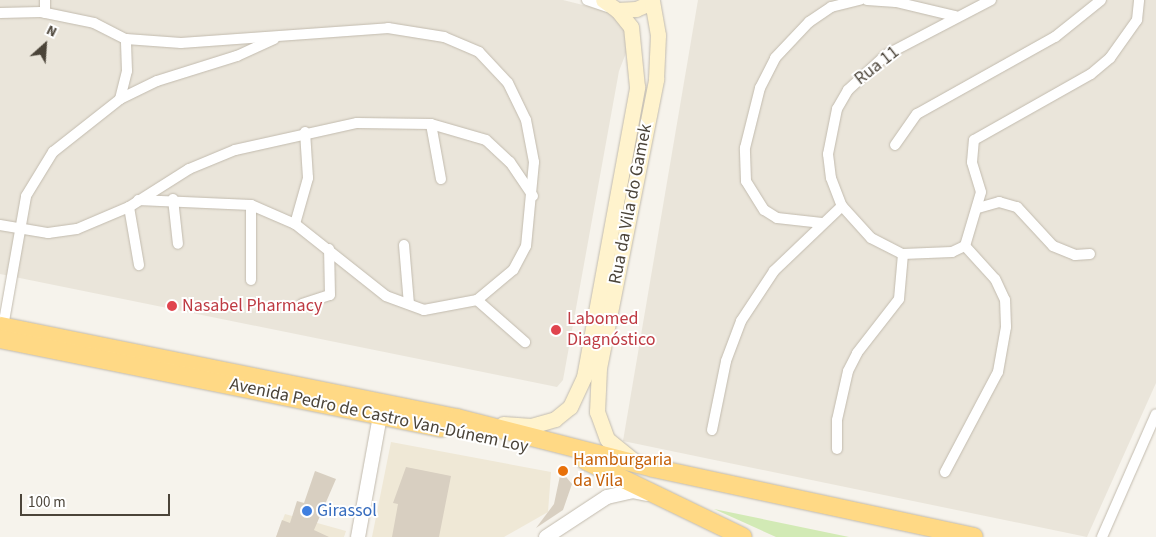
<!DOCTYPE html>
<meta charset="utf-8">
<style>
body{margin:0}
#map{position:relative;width:1156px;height:537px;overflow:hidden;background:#f6f3ec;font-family:"Source Sans 3",sans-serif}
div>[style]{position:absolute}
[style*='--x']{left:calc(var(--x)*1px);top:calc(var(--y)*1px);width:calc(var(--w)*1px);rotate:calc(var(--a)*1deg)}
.residential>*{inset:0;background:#eae5da}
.education>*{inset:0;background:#efe8d6}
.green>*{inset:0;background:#d2eab5}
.building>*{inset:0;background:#d8cfc1}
.roads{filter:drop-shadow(0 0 1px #c2bbae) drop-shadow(0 0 1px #c2bbae)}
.minor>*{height:10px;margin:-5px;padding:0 5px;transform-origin:5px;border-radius:5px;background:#fff}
.tertiary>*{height:14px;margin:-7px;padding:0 7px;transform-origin:7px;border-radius:7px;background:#fff}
.secondary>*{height:15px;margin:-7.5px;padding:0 7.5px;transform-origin:7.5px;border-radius:7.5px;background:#fff3cd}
.trunk>*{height:18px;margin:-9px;padding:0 9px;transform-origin:9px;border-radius:9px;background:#ffd985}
.dots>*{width:14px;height:14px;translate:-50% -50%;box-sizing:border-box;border:2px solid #fff;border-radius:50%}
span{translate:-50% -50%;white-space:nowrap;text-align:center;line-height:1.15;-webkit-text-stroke:4px #fff;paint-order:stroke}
.street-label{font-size:18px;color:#4b4439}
.health-label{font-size:18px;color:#be3a42}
.left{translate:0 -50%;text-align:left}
.food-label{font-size:18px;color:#c56008}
.shop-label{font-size:18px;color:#366cbe}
.north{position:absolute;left:20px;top:20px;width:50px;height:50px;-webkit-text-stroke:4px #fff;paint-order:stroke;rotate:26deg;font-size:14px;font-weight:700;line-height:20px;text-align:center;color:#4b4439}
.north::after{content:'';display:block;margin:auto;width:18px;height:22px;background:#4b4439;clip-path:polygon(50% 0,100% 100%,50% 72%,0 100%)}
.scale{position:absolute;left:20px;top:494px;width:150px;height:22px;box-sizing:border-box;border:2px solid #4b4439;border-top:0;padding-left:6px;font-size:15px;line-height:18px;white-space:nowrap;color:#4b4439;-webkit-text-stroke:4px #fff;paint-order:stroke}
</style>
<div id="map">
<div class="residential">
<div style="clip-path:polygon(0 0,563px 0,607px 11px,619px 19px,628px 35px,626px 53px,619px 71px,563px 380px,557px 387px,0 274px)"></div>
<div style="clip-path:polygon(698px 0,1156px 0,1156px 383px,1087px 537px,623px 441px)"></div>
</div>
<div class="education">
<div style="clip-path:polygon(391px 442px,551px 472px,548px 512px,504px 537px,372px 537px)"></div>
<div style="clip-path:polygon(285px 514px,346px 531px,344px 537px,276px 537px)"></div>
</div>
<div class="green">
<div style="clip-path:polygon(714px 509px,849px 537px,776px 537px)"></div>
</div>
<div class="building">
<div style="clip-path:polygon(406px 467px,451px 476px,439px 537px,392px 537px,398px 504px,393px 503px)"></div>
<div style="clip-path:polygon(315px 471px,336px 479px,314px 530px,329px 537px,276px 537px,282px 520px,290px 523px,297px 501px,304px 503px)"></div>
<div style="clip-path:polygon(561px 471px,572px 484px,563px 510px,536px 528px,554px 504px)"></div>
</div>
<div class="roads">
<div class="minor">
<div style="--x:587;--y:0;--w:21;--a:19"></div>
<div style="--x:867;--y:0;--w:29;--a:4"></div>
<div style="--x:896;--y:2;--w:61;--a:13.3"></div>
<div style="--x:991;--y:0;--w:119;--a:152.4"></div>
<div style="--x:886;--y:55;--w:52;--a:137.4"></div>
<div style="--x:848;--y:90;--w:22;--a:120"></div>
<div style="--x:837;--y:109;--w:46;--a:101.3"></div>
<div style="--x:828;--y:154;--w:24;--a:83"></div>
<div style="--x:831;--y:178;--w:30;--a:69"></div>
<div style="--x:842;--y:206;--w:43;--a:47.8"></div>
<div style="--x:871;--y:238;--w:36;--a:27"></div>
<div style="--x:903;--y:254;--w:49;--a:-2.3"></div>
<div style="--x:952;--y:252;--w:14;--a:-25"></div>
<div style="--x:965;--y:246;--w:56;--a:-73.5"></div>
<div style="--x:981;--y:192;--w:31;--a:-107"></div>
<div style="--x:972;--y:162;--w:22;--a:-85"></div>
<div style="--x:974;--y:140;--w:134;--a:-29.4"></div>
<div style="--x:1091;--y:74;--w:25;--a:-40"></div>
<div style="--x:1110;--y:58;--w:47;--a:-54.6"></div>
<div style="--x:1137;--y:20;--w:20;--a:-84"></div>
<div style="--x:0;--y:13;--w:41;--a:-1.4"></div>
<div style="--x:41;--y:12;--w:54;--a:11.7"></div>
<div style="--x:94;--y:23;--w:36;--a:27"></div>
<div style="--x:126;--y:39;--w:55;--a:4.2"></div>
<div style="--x:181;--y:43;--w:208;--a:-4.1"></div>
<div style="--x:388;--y:28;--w:57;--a:9.1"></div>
<div style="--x:444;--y:37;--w:38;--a:23"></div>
<div style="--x:479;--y:52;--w:42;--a:46.9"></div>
<div style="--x:508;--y:83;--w:41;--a:64.1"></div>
<div style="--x:526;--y:120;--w:43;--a:79.2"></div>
<div style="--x:534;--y:162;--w:84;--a:95.4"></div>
<div style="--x:526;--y:246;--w:27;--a:118"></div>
<div style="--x:513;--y:270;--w:47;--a:140.2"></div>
<div style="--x:477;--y:300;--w:54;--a:169.3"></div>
<div style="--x:424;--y:310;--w:40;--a:-159.8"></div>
<div style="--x:386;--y:296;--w:116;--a:-141.6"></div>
<div style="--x:295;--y:224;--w:48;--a:-156.6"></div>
<div style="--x:251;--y:205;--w:113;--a:-177.5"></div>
<div style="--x:45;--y:13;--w:13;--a:-90"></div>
<div style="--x:120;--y:99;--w:29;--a:-76"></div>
<div style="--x:127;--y:71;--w:32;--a:-92"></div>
<div style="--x:431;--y:124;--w:56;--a:79.7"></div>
<div style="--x:895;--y:145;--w:38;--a:-55"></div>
<div style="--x:917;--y:114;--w:158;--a:-29.2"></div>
<div style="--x:1055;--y:37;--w:59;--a:-38.8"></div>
<div style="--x:173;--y:199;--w:45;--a:83.7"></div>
<div style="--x:129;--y:207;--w:59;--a:80.2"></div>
<div style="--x:978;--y:208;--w:22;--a:-16"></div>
<div style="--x:999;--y:202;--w:19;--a:16"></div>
<div style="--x:1017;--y:207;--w:53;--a:47.3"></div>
<div style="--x:1053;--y:246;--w:24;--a:22"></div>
<div style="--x:1075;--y:255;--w:15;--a:-4"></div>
<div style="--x:822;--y:223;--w:45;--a:-173.7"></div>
<div style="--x:777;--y:218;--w:15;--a:-148"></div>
<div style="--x:764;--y:210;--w:34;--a:-122"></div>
<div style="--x:746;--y:181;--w:33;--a:-92"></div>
<div style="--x:745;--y:148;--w:62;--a:-76"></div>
<div style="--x:760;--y:88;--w:34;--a:-63"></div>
<div style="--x:775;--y:58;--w:50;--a:-46.6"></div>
<div style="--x:809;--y:22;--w:27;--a:-34"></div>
<div style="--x:831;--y:7;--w:30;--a:-14"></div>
<div style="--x:295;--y:224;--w:48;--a:-74.2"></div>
<div style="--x:308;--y:178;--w:46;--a:-93.7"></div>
<div style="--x:0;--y:225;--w:49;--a:9.5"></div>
<div style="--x:48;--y:233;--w:29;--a:-8"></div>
<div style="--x:77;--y:229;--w:56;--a:-22.9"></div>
<div style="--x:129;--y:207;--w:71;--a:-32.3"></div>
<div style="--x:189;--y:169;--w:50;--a:-22.4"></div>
<div style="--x:235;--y:150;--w:125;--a:-12.5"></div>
<div style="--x:357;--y:123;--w:74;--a:0.8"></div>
<div style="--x:431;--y:124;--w:57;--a:16.2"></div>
<div style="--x:486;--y:140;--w:33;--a:43"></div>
<div style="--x:510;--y:162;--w:41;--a:55.9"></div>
<div style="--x:404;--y:245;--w:59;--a:85.2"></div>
<div style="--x:251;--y:280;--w:75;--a:-90"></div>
<div style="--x:477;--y:300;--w:64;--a:41.2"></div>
<div style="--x:302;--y:304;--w:29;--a:-18"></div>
<div style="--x:330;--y:295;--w:46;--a:-91.2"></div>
<div style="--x:3;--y:327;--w:133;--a:-80"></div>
<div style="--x:26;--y:196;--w:52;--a:-58.5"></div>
<div style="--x:53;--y:152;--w:85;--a:-38.3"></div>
<div style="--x:120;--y:99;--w:41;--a:-25.9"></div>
<div style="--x:157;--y:81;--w:84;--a:-17.4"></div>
<div style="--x:237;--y:56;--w:41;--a:-24.7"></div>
<div style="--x:712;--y:430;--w:70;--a:-78.5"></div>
<div style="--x:726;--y:361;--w:43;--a:-69.4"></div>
<div style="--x:741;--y:321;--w:60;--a:-56.6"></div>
<div style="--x:774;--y:271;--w:94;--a:-43.7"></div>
<div style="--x:837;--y:449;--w:29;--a:-90"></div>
<div style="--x:837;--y:420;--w:50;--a:-77.3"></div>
<div style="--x:848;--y:371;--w:20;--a:-63"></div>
<div style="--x:857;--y:353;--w:68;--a:-52.1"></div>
<div style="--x:899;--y:299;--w:45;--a:-84.9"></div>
<div style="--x:945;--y:472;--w:113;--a:-62.1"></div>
<div style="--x:998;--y:372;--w:46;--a:-79.9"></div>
<div style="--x:1006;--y:327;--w:27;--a:-92"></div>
<div style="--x:1005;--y:300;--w:23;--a:-115"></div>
<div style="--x:995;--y:279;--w:45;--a:-132.3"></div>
<div style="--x:1102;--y:537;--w:134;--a:-66.3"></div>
</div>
<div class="tertiary">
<div style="--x:358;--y:537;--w:123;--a:-79.7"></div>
<div style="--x:546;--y:537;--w:73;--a:-33.3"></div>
<div style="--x:607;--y:497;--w:26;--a:-13"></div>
<div style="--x:632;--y:491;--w:15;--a:11"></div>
</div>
<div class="secondary">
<div style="--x:617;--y:10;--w:19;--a:-3"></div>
<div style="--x:636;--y:9;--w:17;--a:-24"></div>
<div style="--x:503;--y:424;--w:28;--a:4"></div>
<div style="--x:531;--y:426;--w:25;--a:-16"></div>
<div style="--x:555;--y:419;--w:19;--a:-39"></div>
<div style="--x:570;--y:407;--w:33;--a:-65"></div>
<div style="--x:584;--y:377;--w:295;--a:-79.6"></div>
<div style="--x:637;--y:87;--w:60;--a:-95.7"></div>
<div style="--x:631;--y:27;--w:22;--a:-129"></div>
<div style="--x:617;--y:10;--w:17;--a:-144"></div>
<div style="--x:633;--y:460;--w:33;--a:-141"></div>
<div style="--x:607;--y:439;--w:29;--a:-110"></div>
<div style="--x:597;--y:412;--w:44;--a:-87.4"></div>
<div style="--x:599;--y:368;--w:295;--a:-78.8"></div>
<div style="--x:656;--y:79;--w:44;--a:-87.4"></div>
<div style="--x:658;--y:35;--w:36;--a:-100"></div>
</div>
<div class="trunk">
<div style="--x:0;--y:326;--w:466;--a:11.4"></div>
<div style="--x:457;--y:418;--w:202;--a:14.3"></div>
<div style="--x:653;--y:468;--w:328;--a:12.1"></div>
<div style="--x:0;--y:339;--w:450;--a:11.4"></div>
<div style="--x:586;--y:461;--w:174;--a:25.8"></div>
</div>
</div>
<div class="dots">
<div style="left:172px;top:306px;background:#e0444e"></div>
<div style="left:556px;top:330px;background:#e0444e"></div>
<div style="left:563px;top:471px;background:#e8710a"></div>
<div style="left:307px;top:511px;background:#3f7fe0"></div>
</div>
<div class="street-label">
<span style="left:877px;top:66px;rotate:-38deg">Rua 11</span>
<span style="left:631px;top:204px;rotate:-79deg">Rua da Vila do Gamek</span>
<span style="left:379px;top:416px;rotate:12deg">Avenida Pedro de Castro Van-Dúnem Loy</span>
</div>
<div class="health-label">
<span class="left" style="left:182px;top:306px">Nasabel Pharmacy</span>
<span class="left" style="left:567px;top:330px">Labomed<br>Diagnóstico</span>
</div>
<div class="food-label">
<span class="left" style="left:573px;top:471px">Hamburgaria<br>da Vila</span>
</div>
<div class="shop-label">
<span class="left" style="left:317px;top:511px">Girassol</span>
</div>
<div class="north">N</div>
<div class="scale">100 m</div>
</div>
